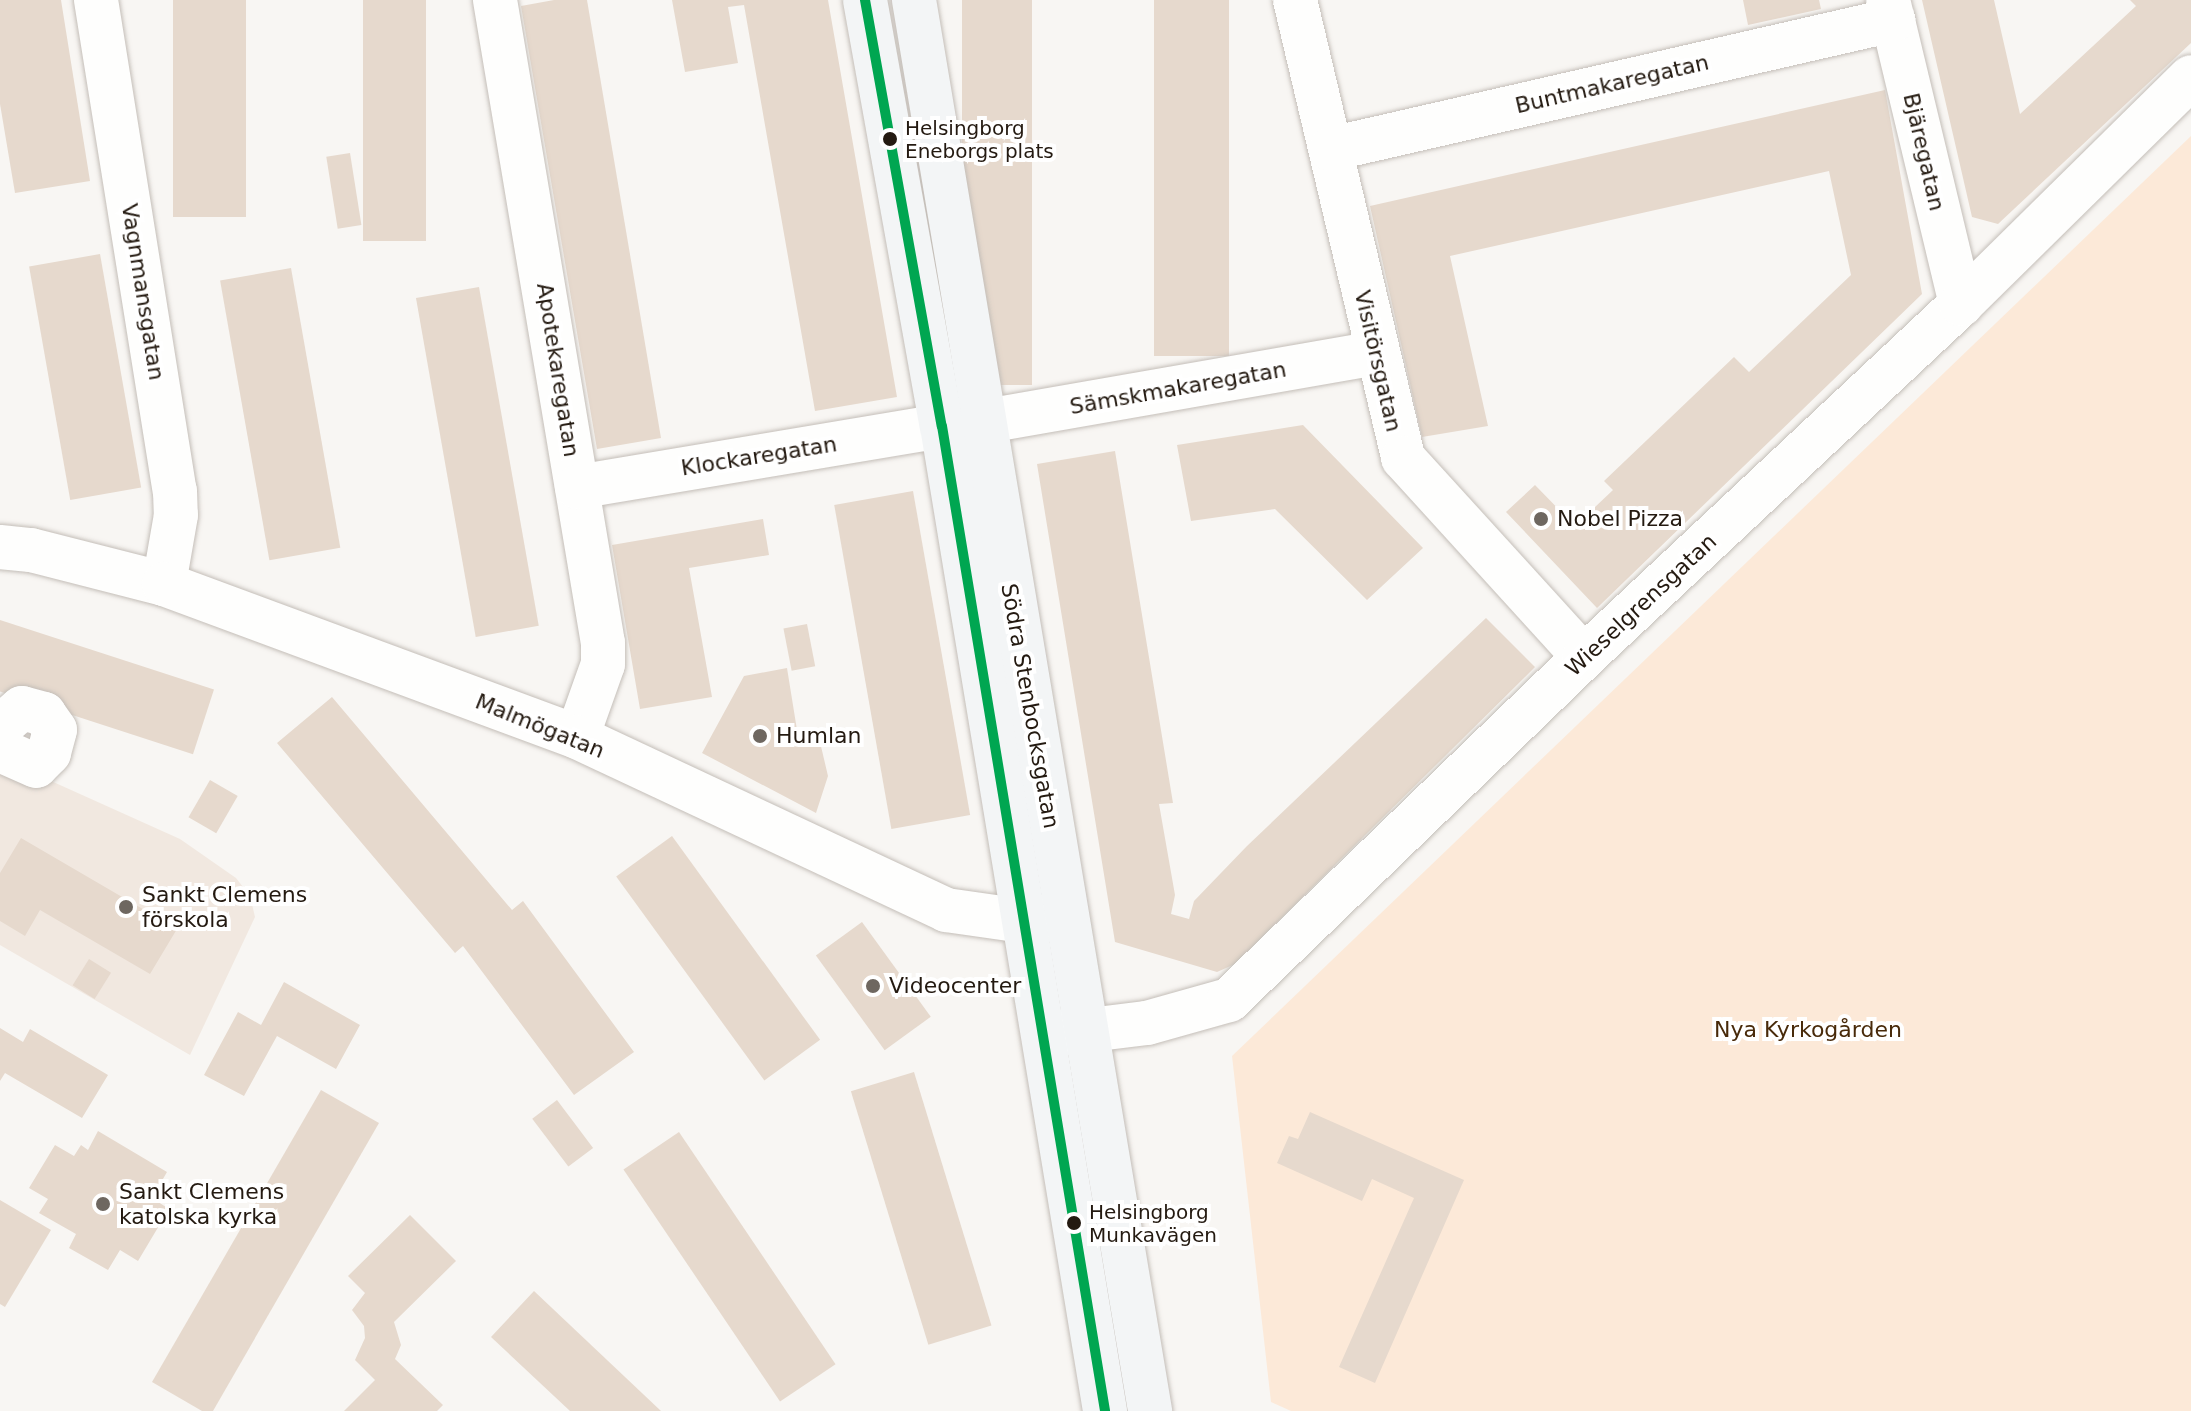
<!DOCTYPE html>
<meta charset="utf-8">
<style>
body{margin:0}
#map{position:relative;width:2191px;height:1411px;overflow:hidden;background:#f8f6f3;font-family:"DejaVu Sans",sans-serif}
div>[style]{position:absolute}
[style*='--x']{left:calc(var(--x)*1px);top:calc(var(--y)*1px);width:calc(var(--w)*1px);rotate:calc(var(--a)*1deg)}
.built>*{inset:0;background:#f1e8e0}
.green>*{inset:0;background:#fce9d8}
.building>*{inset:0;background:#e6d9cd;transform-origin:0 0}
.roads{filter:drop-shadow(0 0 2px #c4beb8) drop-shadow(0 0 2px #c4beb8)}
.minor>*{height:44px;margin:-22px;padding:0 22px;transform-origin:22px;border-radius:22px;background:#fefefd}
.major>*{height:44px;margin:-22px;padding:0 22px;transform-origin:22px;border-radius:22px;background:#f3f5f6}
.bus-1>*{height:10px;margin:-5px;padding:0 5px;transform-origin:5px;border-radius:5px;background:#00a651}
.dots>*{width:22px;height:22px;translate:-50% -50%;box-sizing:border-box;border:4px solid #fff;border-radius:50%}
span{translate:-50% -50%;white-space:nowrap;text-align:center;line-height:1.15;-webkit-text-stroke:8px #fff;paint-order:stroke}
.bus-label{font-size:20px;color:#241a11}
.left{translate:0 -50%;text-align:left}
.street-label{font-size:22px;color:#241a11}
.poi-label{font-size:22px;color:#241a11}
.park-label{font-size:22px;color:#482a0a}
</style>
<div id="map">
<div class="built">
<div style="clip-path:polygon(0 758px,180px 839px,236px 878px,250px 896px,255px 917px,190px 1055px,0 945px)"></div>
</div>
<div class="green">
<div style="clip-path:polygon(2191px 136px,2191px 1411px,1291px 1411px,1271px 1402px,1232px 1056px)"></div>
</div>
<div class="building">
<div style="clip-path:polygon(0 0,61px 0,90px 181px,15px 193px,0 104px)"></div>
<div style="left:173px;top:0;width:73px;height:217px"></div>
<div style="left:363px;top:0;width:63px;height:241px"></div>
<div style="clip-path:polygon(554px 0,587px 0,661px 438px,597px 449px,521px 6px)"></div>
<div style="clip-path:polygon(672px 0,828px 0,897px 397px,815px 411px,744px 5px,728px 7px,738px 63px,685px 72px)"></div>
<div style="left:962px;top:0;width:70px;height:385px"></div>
<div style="left:1154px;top:0;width:75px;height:356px"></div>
<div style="clip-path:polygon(1743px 0,1819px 0,1821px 9px,1748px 25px)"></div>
<div style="clip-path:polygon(1922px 0,1994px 0,2020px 114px,2136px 6px,2130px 0,2191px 0,2191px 43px,1998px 224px,1972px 217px)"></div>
<div style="clip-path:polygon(1885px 90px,1922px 294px,1597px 608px,1506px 512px,1535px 485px,1575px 526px,1613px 490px,1604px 481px,1734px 357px,1749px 372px,1851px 275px,1829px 171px,1450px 256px,1488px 426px,1422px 437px,1370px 206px)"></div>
<div style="left:350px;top:153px;width:73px;height:24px;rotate:81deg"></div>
<div style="left:100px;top:254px;width:237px;height:72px;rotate:80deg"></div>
<div style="left:291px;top:268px;width:284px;height:72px;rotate:80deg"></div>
<div style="left:479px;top:287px;width:344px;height:64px;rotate:80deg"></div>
<div style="clip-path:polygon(1303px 425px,1423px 548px,1367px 600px,1275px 509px,1191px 521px,1177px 445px)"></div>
<div style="clip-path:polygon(1115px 451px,1173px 803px,1159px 804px,1175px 895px,1171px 914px,1189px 919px,1194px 901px,1247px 846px,1486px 618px,1535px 667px,1235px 964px,1217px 972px,1115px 942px,1037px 464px)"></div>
<div style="left:913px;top:491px;width:329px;height:80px;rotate:80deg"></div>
<div style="clip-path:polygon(763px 519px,769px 555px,689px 568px,712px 697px,640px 709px,612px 545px)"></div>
<div style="left:0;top:620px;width:225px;height:68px;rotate:18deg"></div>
<div style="left:807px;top:624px;width:43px;height:24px;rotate:79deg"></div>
<div style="clip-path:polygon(787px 668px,797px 730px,820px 742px,828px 776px,816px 813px,702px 753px,744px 676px)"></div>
<div style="clip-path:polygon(332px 697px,512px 910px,523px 901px,634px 1052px,574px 1095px,463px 946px,455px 953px,277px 743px)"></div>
<div style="left:210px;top:780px;width:32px;height:43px;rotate:30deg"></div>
<div style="left:672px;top:836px;width:252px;height:69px;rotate:54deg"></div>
<div style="clip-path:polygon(21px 838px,177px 929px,150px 974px,40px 910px,25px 936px,0 921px,0 873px)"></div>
<div style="left:862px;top:922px;width:117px;height:57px;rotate:54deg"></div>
<div style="left:89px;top:959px;width:26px;height:31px;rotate:32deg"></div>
<div style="clip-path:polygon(284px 982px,360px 1025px,336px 1069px,277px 1036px,244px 1096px,204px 1075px,238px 1012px,261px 1025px)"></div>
<div style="clip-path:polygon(0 1028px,23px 1042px,30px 1029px,108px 1075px,82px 1118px,5px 1073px,0 1081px)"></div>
<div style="left:914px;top:1072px;width:265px;height:66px;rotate:73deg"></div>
<div style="clip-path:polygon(321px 1090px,379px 1123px,213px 1411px,202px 1411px,152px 1382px)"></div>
<div style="left:557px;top:1100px;width:60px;height:31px;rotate:53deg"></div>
<div style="clip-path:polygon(1310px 1112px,1464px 1180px,1375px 1383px,1339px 1367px,1414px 1198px,1372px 1179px,1362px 1201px,1277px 1163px,1289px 1136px,1298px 1139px)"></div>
<div style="clip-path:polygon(98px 1131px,167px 1172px,152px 1198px,169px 1209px,138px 1261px,120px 1250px,108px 1270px,69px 1248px,76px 1234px,39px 1213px,48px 1199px,29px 1188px,55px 1145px,74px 1156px,81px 1145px,88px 1150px)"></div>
<div style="left:679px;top:1132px;width:280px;height:67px;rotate:56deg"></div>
<div style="clip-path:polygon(0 1200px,51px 1230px,5px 1307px,0 1304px)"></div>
<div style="clip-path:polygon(410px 1215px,456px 1261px,394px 1322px,401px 1345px,395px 1359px,443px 1405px,437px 1411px,344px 1411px,375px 1380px,355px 1360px,365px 1338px,364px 1326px,352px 1310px,365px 1293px,348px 1276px)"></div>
<div style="clip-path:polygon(534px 1291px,661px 1411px,570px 1411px,491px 1337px)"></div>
</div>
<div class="roads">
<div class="minor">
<div style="--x:96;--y:0;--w:497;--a:80.9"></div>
<div style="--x:175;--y:491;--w:24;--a:88"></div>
<div style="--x:176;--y:515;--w:70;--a:99.9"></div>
<div style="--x:495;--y:0;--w:652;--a:80.47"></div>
<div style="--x:603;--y:643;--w:21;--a:90"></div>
<div style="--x:603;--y:664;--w:77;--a:109.6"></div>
<div style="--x:1295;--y:0;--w:471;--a:76.7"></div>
<div style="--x:1403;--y:458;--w:269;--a:47.7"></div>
<div style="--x:1888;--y:0;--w:313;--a:76.5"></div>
<div style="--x:1331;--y:149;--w:577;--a:-12.93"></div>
<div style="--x:981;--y:422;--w:401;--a:-9.9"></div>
<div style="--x:577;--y:487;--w:370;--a:-9.5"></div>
<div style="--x:0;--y:547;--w:31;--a:6"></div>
<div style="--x:31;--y:550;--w:137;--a:14.3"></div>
<div style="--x:164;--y:584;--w:440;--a:20.3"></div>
<div style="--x:577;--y:737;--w:408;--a:25.1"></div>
<div style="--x:946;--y:910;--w:78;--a:8.1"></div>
<div style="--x:1023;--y:921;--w:36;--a:-3"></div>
<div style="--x:0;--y:727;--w:29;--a:-41"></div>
<div style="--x:22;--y:708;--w:23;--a:15"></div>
<div style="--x:44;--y:714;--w:19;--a:55"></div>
<div style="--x:55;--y:730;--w:24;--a:105"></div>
<div style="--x:49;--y:753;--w:18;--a:135"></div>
<div style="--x:36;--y:766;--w:39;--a:-156"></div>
<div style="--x:1049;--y:1035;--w:99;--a:-7"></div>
<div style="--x:1147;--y:1023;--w:85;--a:-15.7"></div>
<div style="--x:1229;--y:1000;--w:494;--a:-44"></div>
<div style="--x:1584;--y:657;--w:516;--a:-43.12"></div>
<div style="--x:1961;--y:304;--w:323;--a:-44.6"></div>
</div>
<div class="major">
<div style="--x:865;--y:0;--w:433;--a:79.8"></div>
<div style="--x:942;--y:426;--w:998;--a:80.6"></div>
<div style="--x:914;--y:0;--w:1431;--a:80.5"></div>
</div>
</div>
<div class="bus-1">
<div style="--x:865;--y:0;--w:433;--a:79.8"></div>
<div style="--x:942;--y:426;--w:998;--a:80.6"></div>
</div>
<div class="dots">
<div style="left:890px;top:139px;background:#241a11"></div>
<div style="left:1541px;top:519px;background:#6e6760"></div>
<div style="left:760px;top:736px;background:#6e6760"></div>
<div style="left:126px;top:907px;background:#6e6760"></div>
<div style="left:873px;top:986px;background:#6e6760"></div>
<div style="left:103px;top:1204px;background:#6e6760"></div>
<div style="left:1074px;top:1223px;background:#241a11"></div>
</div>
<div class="bus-label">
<span class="left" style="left:905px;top:140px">Helsingborg<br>Eneborgs plats</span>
<span class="left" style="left:1089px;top:1224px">Helsingborg<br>Munkavägen</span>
</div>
<div class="street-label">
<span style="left:1612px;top:84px;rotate:-13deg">Buntmakaregatan</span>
<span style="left:1924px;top:152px;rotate:77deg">Bjäregatan</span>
<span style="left:143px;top:292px;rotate:81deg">Vagnmansgatan</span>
<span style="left:1378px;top:361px;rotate:77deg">Visitörsgatan</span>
<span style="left:558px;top:370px;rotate:81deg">Apotekaregatan</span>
<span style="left:1178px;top:388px;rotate:-10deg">Sämskmakaregatan</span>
<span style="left:759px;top:456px;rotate:-9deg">Klockaregatan</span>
<span style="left:1641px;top:605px;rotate:-43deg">Wieselgrensgatan</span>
<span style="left:1030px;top:706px;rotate:80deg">Södra Stenbocksgatan</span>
<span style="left:540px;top:726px;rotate:22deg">Malmögatan</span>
</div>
<div class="poi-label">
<span class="left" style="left:1557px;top:519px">Nobel Pizza</span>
<span class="left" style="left:776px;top:736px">Humlan</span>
<span class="left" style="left:142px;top:907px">Sankt Clemens<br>förskola</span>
<span class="left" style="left:889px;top:986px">Videocenter</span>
<span class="left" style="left:119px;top:1204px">Sankt Clemens<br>katolska kyrka</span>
</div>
<div class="park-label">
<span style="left:1808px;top:1030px">Nya Kyrkogården</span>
</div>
</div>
